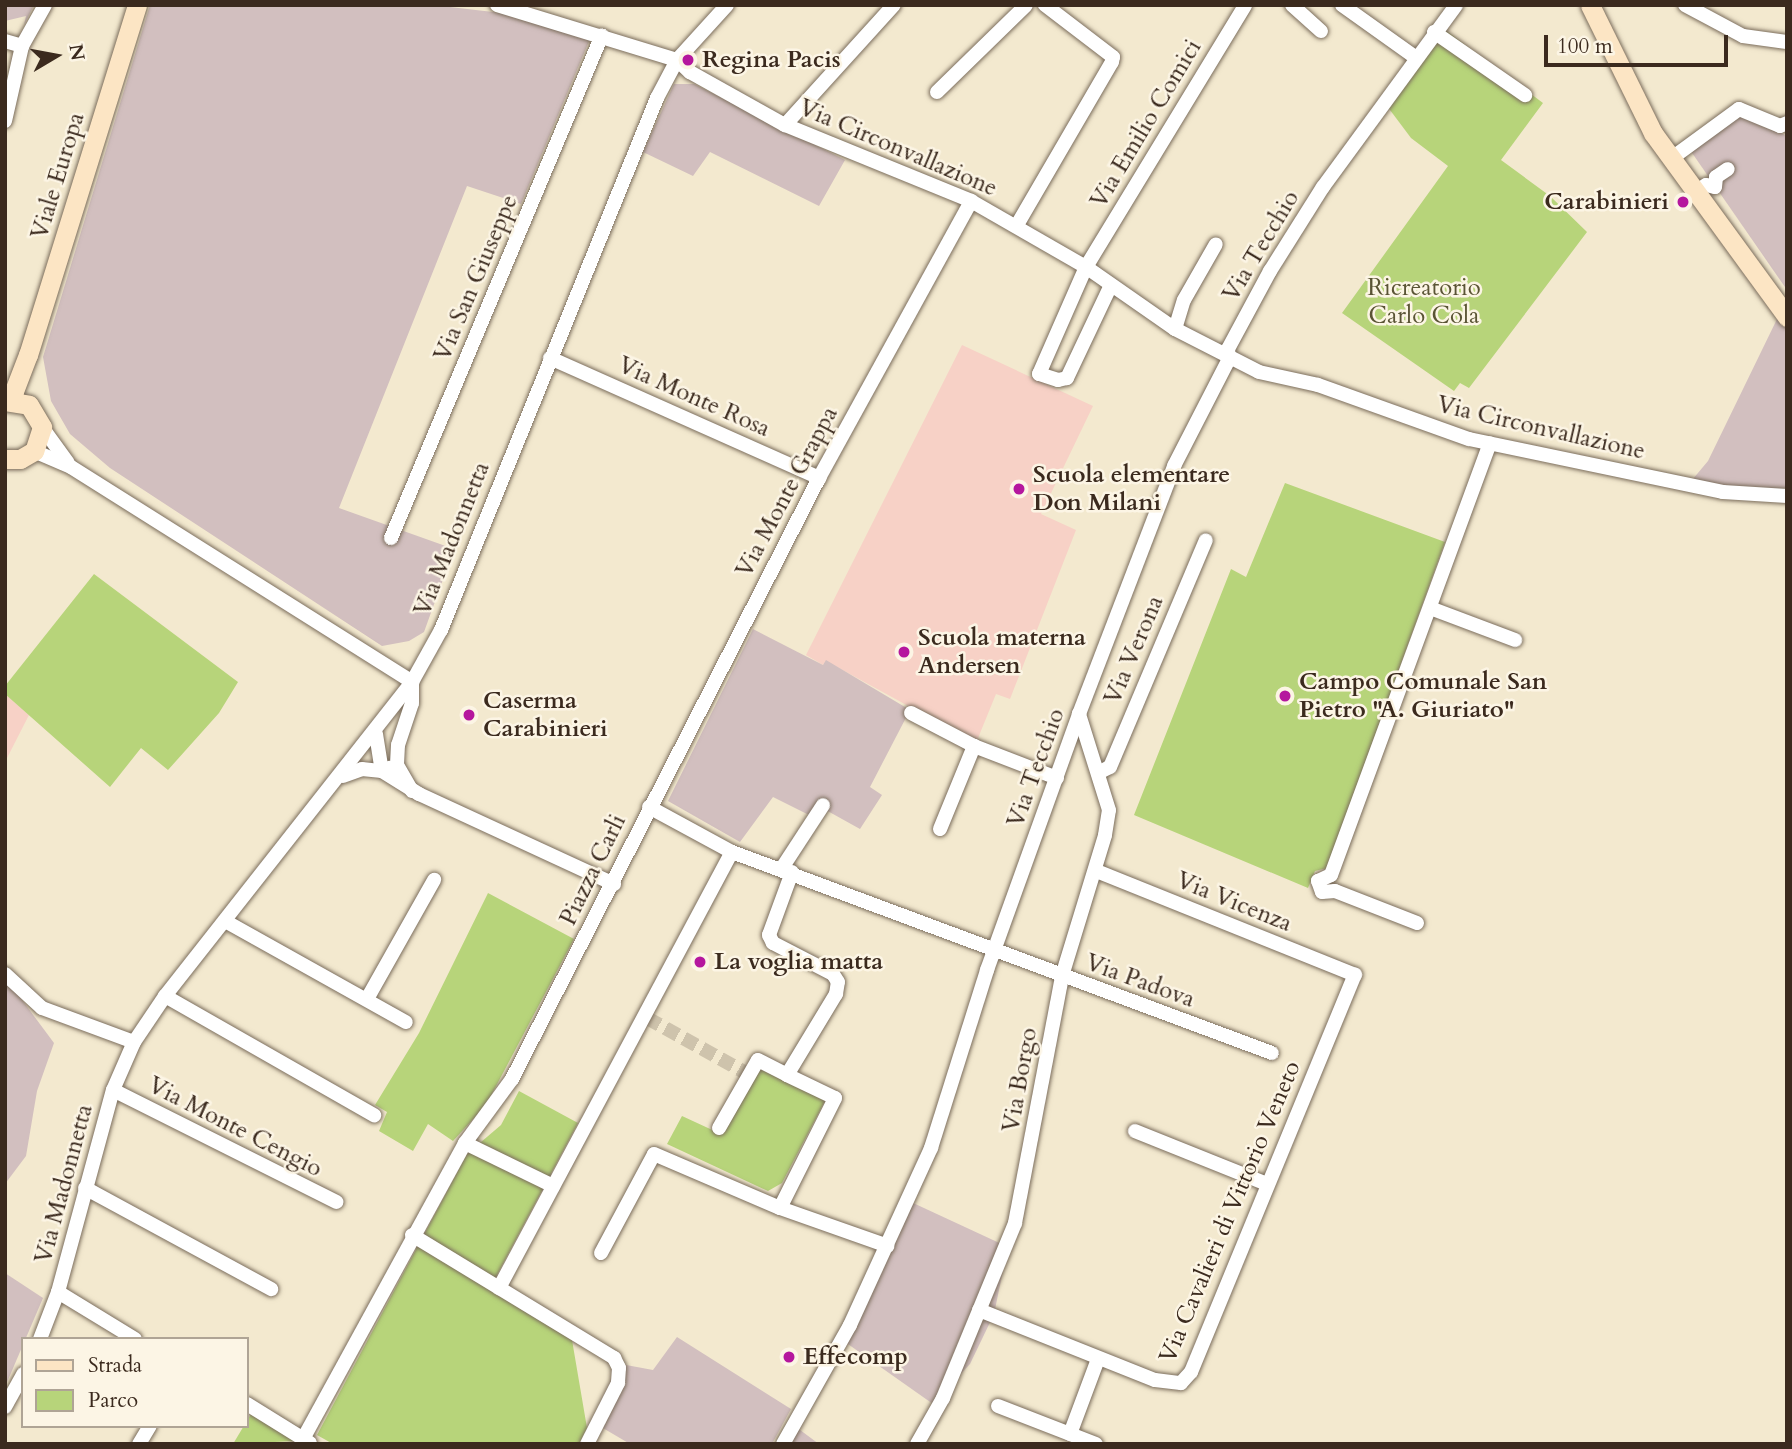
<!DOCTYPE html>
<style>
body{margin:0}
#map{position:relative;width:1792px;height:1449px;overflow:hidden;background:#f3e9cf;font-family:Cardo,serif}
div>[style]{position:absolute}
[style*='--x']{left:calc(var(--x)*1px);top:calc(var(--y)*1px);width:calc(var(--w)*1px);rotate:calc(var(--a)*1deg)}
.built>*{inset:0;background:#f7d1c6}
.industrial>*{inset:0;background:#d2bfbf}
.green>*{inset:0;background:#b7d47a}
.street-tunnel>*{height:14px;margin-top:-7px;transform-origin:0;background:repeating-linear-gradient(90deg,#cec3ac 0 14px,transparent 0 21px)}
.roads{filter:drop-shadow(0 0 2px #7b6d5c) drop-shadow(0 0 2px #7b6d5c)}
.street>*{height:14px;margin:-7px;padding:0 7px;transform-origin:7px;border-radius:7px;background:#fff}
.secondary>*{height:19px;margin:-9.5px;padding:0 9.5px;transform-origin:9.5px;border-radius:9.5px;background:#fce5c4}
.dots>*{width:19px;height:19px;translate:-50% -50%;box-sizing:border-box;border:4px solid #fcf5e5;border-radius:50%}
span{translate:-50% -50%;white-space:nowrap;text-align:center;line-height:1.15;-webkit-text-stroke:5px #fcf5e5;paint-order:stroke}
.poi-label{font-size:24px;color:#3b2a1e;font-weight:700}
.left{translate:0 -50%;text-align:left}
.right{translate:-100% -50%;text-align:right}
.street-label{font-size:24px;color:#3b2a1e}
.park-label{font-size:24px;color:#5a5435}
.frame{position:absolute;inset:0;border:7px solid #3b2a1e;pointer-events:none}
.legend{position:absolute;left:21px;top:1337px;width:228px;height:91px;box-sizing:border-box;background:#fcf5e5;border:2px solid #afa495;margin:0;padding:9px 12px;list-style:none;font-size:21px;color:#3b2a1e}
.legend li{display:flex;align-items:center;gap:14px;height:35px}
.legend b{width:35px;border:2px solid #afa495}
.north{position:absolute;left:21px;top:21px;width:70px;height:70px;-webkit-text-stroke:5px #fcf5e5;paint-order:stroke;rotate:80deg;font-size:19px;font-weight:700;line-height:28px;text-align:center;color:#3b2a1e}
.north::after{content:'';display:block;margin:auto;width:24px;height:32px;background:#3b2a1e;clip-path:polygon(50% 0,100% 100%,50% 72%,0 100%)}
.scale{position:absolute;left:1544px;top:35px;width:184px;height:32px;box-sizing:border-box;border:4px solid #3b2a1e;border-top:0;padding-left:9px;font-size:21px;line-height:24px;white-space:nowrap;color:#3b2a1e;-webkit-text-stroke:5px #fcf5e5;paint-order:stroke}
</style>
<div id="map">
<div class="built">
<div style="clip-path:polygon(962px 345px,1093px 406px,1041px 514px,1076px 530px,1010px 699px,996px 694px,976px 743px,826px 661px,823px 665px,806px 655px)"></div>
<div style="clip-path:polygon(5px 694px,29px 715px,5px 762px)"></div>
</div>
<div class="industrial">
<div style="clip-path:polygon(5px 5px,34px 5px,24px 25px,26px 16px,5px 21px)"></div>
<div style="clip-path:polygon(150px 5px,433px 5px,528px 16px,592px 34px,521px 204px,467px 186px,339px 508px,454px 549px,424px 632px,409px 641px,382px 646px,110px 468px,70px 434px,51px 401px,43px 357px)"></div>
<div style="clip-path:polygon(674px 84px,694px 84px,845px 160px,819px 206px,710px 152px,693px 176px,643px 152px)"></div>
<div style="clip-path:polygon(1740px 113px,1787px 136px,1787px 290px,1690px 150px)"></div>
<div style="clip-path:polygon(1778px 317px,1787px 327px,1787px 487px,1774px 493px,1687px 486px,1708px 461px)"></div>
<div style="clip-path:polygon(753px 629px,823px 665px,826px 660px,910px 710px,870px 787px,882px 795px,860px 829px,824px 809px,809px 815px,773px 797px,740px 842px,668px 801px)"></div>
<div style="clip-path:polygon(5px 977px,54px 1043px,37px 1091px,26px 1156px,5px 1184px)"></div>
<div style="clip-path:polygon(911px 1202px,1008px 1247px,994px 1314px,970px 1364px,933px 1404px,845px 1342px)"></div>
<div style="clip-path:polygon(5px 1273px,43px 1298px,5px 1387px)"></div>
<div style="clip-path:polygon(677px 1337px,791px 1409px,772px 1444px,630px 1444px,591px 1421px,614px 1374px,610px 1362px,653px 1370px)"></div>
<div style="clip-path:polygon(796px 1427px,819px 1444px,786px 1444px)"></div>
</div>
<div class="green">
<div style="clip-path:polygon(1444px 29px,1543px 103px,1501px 160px,1550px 196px,1587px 232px,1469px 388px,1460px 383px,1454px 391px,1342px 313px,1448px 166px,1411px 138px,1387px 106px)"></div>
<div style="clip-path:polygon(1285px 483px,1445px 542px,1327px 868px,1315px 871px,1308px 888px,1134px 815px,1231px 569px,1246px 577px)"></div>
<div style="clip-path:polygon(94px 574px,238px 682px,219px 713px,168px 770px,141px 748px,110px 787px,5px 694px,5px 686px)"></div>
<div style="clip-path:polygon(488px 893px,574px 939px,486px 1105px,453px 1141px,428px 1124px,413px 1151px,379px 1131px,387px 1112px,375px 1105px,419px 1033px)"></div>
<div style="clip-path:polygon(757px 1068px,826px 1099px,782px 1183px,768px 1191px,667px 1144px,682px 1116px,721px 1134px)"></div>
<div style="clip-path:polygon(519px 1091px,578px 1123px,489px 1290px,572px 1340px,587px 1428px,579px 1444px,333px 1444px,317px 1435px,467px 1154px,501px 1125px)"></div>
<div style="clip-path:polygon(251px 1414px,296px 1441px,233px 1444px)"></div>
</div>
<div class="street-tunnel">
<div style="--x:647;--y:1018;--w:115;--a:29"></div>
</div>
<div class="roads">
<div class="street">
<div style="--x:497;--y:5;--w:188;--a:17"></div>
<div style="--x:677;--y:60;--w:18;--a:43"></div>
<div style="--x:690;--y:72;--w:109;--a:29.2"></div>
<div style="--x:785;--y:125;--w:201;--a:22.2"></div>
<div style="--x:971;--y:201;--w:133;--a:29.9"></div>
<div style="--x:1086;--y:267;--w:108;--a:34.9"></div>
<div style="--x:1175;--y:329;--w:94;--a:27.1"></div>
<div style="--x:1259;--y:372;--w:60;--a:12.4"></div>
<div style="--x:1318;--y:385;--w:160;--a:19.7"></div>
<div style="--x:1469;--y:439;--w:259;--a:11.8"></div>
<div style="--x:1723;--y:492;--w:64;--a:3.6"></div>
<div style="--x:1292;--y:5;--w:39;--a:42"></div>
<div style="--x:1342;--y:5;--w:90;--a:35.5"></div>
<div style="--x:1685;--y:5;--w:66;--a:28.1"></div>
<div style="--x:1743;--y:36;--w:44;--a:7.8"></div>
<div style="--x:1434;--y:32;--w:111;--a:34.7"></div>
<div style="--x:5;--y:41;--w:18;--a:16"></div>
<div style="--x:937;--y:92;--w:124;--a:-44.3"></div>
<div style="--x:5;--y:121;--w:77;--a:-77.2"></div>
<div style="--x:22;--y:46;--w:47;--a:-60.7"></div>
<div style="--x:785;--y:125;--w:162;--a:-47.8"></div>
<div style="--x:1672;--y:158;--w:83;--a:-36.2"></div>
<div style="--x:1739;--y:109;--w:44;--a:22.5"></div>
<div style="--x:1780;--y:126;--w:8;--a:-23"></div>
<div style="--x:1695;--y:192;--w:13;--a:-32"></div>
<div style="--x:1706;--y:185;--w:9;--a:13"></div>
<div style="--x:1715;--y:187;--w:10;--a:-84"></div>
<div style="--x:1716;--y:177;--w:14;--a:-34"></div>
<div style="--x:1017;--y:225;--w:189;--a:-59.8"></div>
<div style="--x:1112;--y:62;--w:5;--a:-79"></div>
<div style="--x:1113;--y:57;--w:86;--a:-142.6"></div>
<div style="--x:1111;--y:285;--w:103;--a:115.3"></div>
<div style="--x:1067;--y:378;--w:9;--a:167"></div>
<div style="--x:1058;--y:380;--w:20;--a:-162"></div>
<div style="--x:1039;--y:374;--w:117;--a:-66.3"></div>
<div style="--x:1086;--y:267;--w:306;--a:-58.7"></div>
<div style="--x:1175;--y:329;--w:30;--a:-73"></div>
<div style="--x:1184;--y:300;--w:64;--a:-60.3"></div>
<div style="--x:550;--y:358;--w:295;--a:24"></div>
<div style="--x:42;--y:427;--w:44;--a:54.2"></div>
<div style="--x:34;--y:451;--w:40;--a:23.4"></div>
<div style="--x:71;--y:467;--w:403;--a:32.2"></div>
<div style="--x:412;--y:682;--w:21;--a:90"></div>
<div style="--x:412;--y:703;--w:44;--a:108.4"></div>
<div style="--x:398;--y:745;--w:20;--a:93"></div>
<div style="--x:397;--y:765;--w:30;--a:60"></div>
<div style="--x:391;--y:538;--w:545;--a:-67.24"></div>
<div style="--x:1430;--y:608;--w:91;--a:20.6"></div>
<div style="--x:911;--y:713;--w:71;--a:27.6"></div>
<div style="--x:974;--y:746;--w:89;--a:21.1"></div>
<div style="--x:376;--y:734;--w:37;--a:81"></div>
<div style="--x:382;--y:771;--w:8;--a:-23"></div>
<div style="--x:1098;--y:773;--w:13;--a:-27"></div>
<div style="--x:1110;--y:767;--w:246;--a:-67.1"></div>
<div style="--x:343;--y:776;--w:20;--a:-20"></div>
<div style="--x:362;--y:769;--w:20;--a:6"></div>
<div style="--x:382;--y:771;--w:44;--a:31.9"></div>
<div style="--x:419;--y:794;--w:215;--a:24.8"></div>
<div style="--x:649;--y:807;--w:94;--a:28.5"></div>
<div style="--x:732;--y:852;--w:576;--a:20.42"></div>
<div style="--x:940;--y:829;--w:90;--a:-67.7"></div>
<div style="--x:782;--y:868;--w:75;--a:-56.9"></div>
<div style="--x:225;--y:921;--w:207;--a:29.2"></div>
<div style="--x:1417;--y:923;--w:88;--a:-158.7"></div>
<div style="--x:1335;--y:891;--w:13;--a:176"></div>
<div style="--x:1322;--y:892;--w:12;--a:-110"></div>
<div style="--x:1318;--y:881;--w:14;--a:-25"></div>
<div style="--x:1331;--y:875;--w:460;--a:-69.8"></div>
<div style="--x:5;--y:974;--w:50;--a:42.6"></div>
<div style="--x:42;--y:1008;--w:98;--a:20.3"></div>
<div style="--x:165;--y:996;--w:241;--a:29.7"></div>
<div style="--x:367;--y:999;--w:137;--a:-60.6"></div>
<div style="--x:113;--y:1090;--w:250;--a:26.6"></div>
<div style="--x:719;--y:1128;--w:78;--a:-60.2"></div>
<div style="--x:758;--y:1060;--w:33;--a:27"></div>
<div style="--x:1135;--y:1131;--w:142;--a:21.9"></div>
<div style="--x:465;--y:1143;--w:98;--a:26"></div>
<div style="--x:85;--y:1188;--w:212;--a:28.5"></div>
<div style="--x:780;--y:1208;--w:123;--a:-63.4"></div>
<div style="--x:835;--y:1098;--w:53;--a:-154.4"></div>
<div style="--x:787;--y:1075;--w:95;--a:-58.8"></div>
<div style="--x:836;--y:994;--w:12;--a:-81"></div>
<div style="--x:838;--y:982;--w:9;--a:-122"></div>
<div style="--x:833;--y:974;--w:68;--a:-152.7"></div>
<div style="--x:773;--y:943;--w:9;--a:-117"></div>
<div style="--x:769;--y:935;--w:67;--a:-69.9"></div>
<div style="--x:412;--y:1235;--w:237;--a:31.3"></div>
<div style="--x:614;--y:1358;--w:11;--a:63"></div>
<div style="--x:619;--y:1368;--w:15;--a:94"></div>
<div style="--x:618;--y:1383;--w:68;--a:116.9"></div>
<div style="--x:601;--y:1253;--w:112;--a:-61.8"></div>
<div style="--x:654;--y:1154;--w:137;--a:23.2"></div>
<div style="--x:780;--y:1208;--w:114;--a:19.4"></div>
<div style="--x:499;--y:1288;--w:494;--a:-61.9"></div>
<div style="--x:58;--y:1292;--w:90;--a:31.4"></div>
<div style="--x:979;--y:1310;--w:189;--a:21.7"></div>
<div style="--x:1155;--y:1380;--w:26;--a:7"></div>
<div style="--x:1181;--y:1383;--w:15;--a:-48"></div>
<div style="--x:1191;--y:1372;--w:430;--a:-67.6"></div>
<div style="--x:1355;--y:975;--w:279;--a:-158.1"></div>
<div style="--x:40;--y:1339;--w:50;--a:-69"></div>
<div style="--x:58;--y:1292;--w:209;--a:-74.8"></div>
<div style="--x:113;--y:1090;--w:52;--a:-66.4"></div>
<div style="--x:134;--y:1042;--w:55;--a:-56"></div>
<div style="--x:165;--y:996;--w:400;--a:-51.8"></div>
<div style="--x:412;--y:682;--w:60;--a:-60.9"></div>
<div style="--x:441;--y:630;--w:574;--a:-67.9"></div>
<div style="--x:657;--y:98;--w:43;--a:-62.2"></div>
<div style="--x:677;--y:60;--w:74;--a:-47.7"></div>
<div style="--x:247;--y:1404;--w:74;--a:31.8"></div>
<div style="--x:998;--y:1406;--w:105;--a:21.2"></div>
<div style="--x:5;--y:1407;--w:38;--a:-61"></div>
<div style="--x:1070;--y:1434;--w:80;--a:-69.5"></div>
<div style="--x:303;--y:1439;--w:337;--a:-61.3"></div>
<div style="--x:465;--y:1143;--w:79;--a:-53.7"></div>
<div style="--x:512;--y:1079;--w:675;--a:-62.94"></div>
<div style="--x:819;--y:478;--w:316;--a:-61.2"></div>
<div style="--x:139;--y:1444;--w:21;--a:-59"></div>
<div style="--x:783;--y:1444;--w:137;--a:-60.6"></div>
<div style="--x:850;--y:1325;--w:195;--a:-65.4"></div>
<div style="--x:931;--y:1148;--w:187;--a:-72.5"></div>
<div style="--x:987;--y:970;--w:272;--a:-70.2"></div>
<div style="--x:1079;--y:714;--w:266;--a:-69"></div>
<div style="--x:1174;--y:466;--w:120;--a:-62.8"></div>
<div style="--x:1229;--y:359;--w:10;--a:-96"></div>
<div style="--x:1228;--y:349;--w:89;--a:-61.7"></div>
<div style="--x:1270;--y:271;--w:99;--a:-57.8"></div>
<div style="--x:1323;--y:187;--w:225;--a:-53.8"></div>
<div style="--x:917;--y:1444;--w:53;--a:-60.5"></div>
<div style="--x:943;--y:1398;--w:189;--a:-67.6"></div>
<div style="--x:1015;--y:1223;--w:251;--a:-79.2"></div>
<div style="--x:1062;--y:976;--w:147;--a:-73"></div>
<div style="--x:1105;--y:835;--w:25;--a:-81"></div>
<div style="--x:1109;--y:810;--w:101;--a:-107.4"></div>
</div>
<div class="secondary">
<div style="--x:1590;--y:5;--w:143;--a:63.8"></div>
<div style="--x:1653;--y:133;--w:228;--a:53.9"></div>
<div style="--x:5;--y:400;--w:13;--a:-45"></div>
<div style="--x:14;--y:391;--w:39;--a:-69"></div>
<div style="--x:28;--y:355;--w:367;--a:-72.7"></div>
<div style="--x:5;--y:401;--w:24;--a:9"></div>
<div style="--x:29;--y:405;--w:26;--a:59"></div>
<div style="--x:42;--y:427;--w:25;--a:108"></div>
<div style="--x:34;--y:451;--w:16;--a:150"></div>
<div style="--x:20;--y:459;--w:15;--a:180"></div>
</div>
</div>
<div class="dots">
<div style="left:688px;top:60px;background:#b5179e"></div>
<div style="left:1683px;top:202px;background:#b5179e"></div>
<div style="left:1019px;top:489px;background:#b5179e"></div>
<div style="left:904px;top:652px;background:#b5179e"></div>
<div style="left:1285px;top:696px;background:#b5179e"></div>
<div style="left:469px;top:715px;background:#b5179e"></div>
<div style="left:700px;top:962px;background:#b5179e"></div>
<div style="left:789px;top:1357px;background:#b5179e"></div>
</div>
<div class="poi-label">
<span class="left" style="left:702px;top:60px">Regina Pacis</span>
<span class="right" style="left:1669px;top:202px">Carabinieri</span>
<span class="left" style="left:1033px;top:489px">Scuola elementare<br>Don Milani</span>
<span class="left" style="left:918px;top:652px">Scuola materna<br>Andersen</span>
<span class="left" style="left:1299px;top:696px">Campo Comunale San<br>Pietro "A. Giuriato"</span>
<span class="left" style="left:483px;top:715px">Caserma<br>Carabinieri</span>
<span class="left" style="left:714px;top:962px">La voglia matta</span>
<span class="left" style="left:803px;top:1357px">Effecomp</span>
</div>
<div class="street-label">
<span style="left:1146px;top:124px;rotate:-59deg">Via Emilio Comici</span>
<span style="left:898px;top:148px;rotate:23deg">Via Circonvallazione</span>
<span style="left:58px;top:176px;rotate:-73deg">Viale Europa</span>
<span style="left:1261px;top:246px;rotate:-59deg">Via Tecchio</span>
<span style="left:476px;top:278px;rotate:-67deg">Via San Giuseppe</span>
<span style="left:694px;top:397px;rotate:24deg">Via Monte Rosa</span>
<span style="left:1541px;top:428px;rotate:13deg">Via Circonvallazione</span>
<span style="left:787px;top:492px;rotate:-62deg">Via Monte Grappa</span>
<span style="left:452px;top:539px;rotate:-68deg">Via Madonnetta</span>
<span style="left:1134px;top:650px;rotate:-67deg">Via Verona</span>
<span style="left:1036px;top:768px;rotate:-70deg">Via Tecchio</span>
<span style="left:593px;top:870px;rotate:-64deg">Piazza Carli</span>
<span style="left:1234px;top:902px;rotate:22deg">Via Vicenza</span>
<span style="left:1140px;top:981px;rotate:20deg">Via Padova</span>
<span style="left:1020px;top:1080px;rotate:-80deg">Via Borgo</span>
<span style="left:235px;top:1127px;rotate:27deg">Via Monte Cengio</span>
<span style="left:64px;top:1184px;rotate:-75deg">Via Madonnetta</span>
<span style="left:1230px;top:1212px;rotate:-67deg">Via Cavalieri di Vittorio Veneto</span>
</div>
<div class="park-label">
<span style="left:1424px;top:302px">Ricreatorio<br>Carlo Cola</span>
</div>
<div class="frame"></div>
<ul class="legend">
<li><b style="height:9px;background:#fce5c4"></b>Strada</li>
<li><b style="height:19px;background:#b7d47a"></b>Parco</li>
</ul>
<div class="north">N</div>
<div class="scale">100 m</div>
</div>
